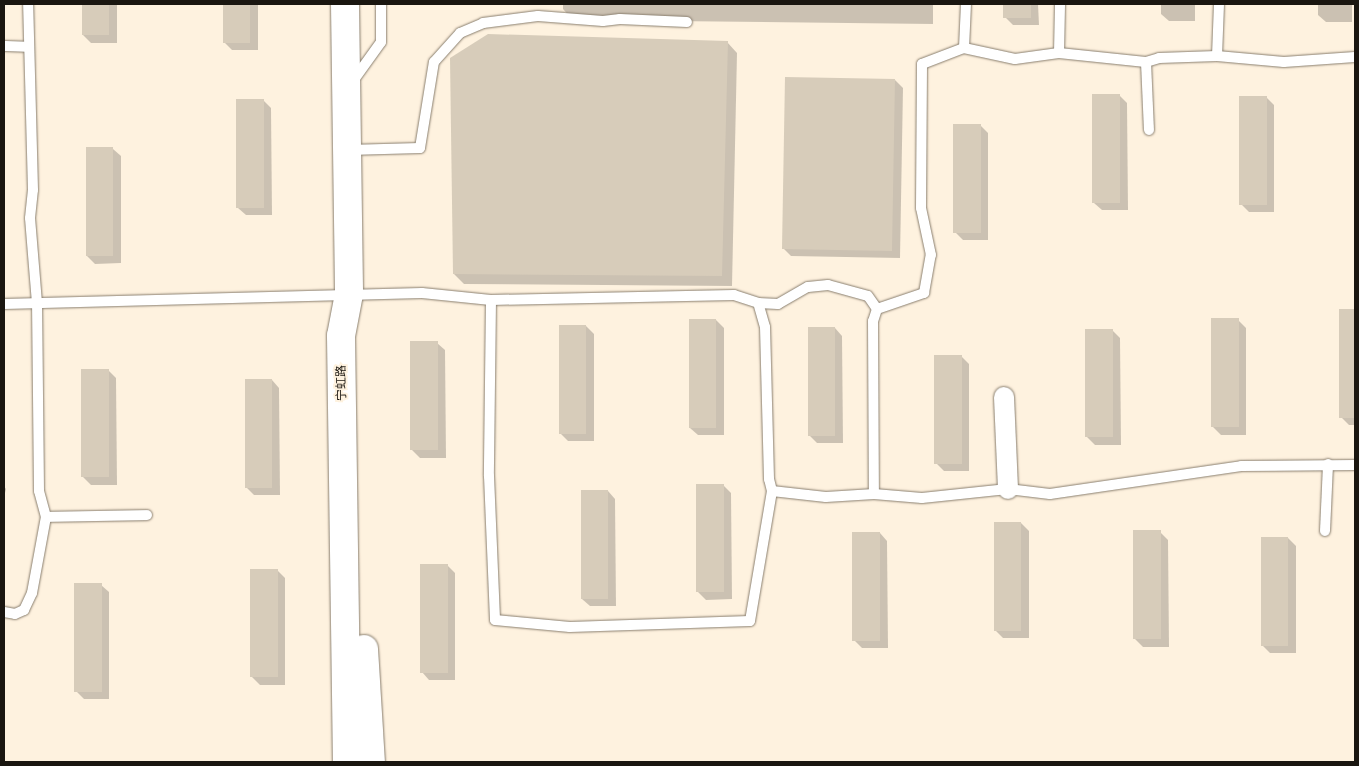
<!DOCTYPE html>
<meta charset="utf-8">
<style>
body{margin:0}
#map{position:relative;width:1359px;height:766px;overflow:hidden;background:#fef2df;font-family:"Varela Round","Noto Sans SC",sans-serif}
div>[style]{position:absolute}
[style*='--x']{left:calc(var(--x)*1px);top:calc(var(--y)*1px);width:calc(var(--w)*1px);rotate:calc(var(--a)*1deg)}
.shadow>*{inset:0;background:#0003}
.building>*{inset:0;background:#d7ccba;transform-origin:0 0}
.roads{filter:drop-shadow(0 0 1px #897e6e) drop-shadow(0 0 1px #897e6e)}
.service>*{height:10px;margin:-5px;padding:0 5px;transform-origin:5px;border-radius:5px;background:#fff}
.minor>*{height:20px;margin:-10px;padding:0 10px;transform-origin:10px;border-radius:10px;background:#fff}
.secondary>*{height:28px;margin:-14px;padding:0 14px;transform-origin:14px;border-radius:14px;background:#fff}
span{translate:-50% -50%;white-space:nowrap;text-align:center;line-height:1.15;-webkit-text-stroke:4px #fef2df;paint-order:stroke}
.street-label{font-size:12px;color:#1a1610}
.frame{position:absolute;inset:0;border:5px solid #1a1610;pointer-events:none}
</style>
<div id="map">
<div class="shadow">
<div style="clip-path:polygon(83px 4px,117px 4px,117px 43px,91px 43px,83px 35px)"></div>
<div style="clip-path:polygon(224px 4px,258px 4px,258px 50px,232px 50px,224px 42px)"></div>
<div style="clip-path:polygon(563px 4px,933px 4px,933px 24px,573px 20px,563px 9px)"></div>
<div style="clip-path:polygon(1005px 4px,1038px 4px,1039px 25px,1013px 25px,1005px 17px)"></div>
<div style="clip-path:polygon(1161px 4px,1195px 4px,1195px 21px,1169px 21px,1161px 14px)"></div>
<div style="clip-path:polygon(1318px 4px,1352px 4px,1352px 22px,1326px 22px,1318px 15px)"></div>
<div style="clip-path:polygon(727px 42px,737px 53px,732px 286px,464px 284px,454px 274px)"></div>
<div style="clip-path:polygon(895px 80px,903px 88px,900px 258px,791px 256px,783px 248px)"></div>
<div style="clip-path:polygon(1119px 95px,1127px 103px,1128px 210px,1102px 210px,1094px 203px)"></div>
<div style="clip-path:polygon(1266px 97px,1274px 105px,1274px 212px,1249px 212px,1241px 204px)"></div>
<div style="clip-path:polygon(263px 100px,271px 108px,272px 215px,246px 215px,238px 208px)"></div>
<div style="clip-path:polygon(980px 125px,988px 133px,988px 240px,963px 240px,955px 232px)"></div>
<div style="clip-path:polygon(113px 149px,121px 156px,121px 263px,95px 264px,87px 256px)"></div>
<div style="clip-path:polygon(1341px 310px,1355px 310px,1355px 425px,1349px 425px,1341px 417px)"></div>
<div style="clip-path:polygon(716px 320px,724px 328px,724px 435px,698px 435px,690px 428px)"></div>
<div style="clip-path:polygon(1238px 320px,1246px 328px,1246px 435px,1221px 435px,1213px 427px)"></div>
<div style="clip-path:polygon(586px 326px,594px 334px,594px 441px,568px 441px,560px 433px)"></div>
<div style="clip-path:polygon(835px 328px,842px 336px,843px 443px,817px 443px,809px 435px)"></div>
<div style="clip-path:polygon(1112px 330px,1120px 338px,1121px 445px,1095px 445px,1087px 437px)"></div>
<div style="clip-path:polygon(437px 343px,445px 350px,446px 458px,420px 458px,412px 450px)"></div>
<div style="clip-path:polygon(961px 356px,969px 364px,969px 471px,944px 471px,936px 463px)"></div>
<div style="clip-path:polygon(108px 370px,116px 378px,117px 485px,91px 485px,83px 477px)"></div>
<div style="clip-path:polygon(272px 380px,279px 388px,280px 495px,254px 495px,246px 487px)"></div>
<div style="clip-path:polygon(723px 485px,731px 493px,732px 599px,706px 600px,698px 592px)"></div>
<div style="clip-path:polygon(4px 486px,6px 489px,4px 497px)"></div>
<div style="clip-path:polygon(608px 491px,615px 499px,616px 606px,590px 606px,582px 599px)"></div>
<div style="clip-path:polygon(1021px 523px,1029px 531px,1029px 638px,1003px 638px,995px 630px)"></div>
<div style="clip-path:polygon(1160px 532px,1168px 540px,1169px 647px,1143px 647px,1135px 639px)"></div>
<div style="clip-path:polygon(880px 533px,887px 541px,888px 648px,862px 648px,854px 640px)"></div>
<div style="clip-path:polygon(1288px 538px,1296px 546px,1296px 653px,1270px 653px,1262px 645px)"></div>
<div style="clip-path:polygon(447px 565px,455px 573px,455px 680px,429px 680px,422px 672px)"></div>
<div style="clip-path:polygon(277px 570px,285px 578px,285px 685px,260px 685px,252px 677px)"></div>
<div style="clip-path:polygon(101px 585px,109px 592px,109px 699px,84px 699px,76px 691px)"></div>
</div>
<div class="building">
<div style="left:82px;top:4px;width:27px;height:31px"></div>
<div style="left:223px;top:4px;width:27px;height:39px"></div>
<div style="left:1003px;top:4px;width:28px;height:14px"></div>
<div style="clip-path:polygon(488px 34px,728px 41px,722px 276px,453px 274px,450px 58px)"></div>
<div style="left:785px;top:77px;width:110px;height:172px;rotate:1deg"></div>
<div style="left:1092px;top:94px;width:28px;height:109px"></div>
<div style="left:1239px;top:96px;width:28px;height:109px"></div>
<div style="left:236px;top:99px;width:28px;height:109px"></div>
<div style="left:953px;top:124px;width:28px;height:109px"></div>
<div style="left:86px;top:147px;width:27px;height:109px"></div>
<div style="left:1339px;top:309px;width:16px;height:109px"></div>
<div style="left:1239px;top:318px;width:109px;height:28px;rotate:90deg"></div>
<div style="left:689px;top:319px;width:27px;height:109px"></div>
<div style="left:559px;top:325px;width:27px;height:109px"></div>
<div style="left:808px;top:327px;width:27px;height:109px"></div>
<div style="left:1085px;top:329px;width:28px;height:108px"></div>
<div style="left:410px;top:341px;width:28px;height:109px"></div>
<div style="left:934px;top:355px;width:28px;height:109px"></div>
<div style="left:81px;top:369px;width:28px;height:108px"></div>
<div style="left:245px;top:379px;width:27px;height:109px"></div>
<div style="left:696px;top:484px;width:28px;height:108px"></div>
<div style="left:608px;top:490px;width:109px;height:27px;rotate:90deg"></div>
<div style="left:994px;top:522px;width:27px;height:109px"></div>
<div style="left:1161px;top:530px;width:109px;height:28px;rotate:90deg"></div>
<div style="left:852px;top:532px;width:28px;height:109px"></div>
<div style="left:1261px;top:537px;width:27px;height:109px"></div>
<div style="left:420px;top:564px;width:28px;height:109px"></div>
<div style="left:250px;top:569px;width:28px;height:108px"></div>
<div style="left:74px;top:583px;width:28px;height:109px"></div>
</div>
<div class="roads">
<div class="service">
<div style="--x:4;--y:46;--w:24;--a:2"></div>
<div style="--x:964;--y:48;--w:44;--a:-87.4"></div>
<div style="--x:1059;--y:53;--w:49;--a:-88.8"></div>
<div style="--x:1217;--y:56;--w:52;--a:-87.8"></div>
<div style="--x:1146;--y:62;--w:68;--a:87.5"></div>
<div style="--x:353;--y:81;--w:48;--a:-54.3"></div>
<div style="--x:381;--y:42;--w:38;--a:-90"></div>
<div style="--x:348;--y:150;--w:72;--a:-1.6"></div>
<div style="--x:420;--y:148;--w:87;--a:-80.8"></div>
<div style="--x:434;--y:62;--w:39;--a:-48"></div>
<div style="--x:460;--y:33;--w:25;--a:-23"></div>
<div style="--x:483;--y:23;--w:55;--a:-7.3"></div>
<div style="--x:538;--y:16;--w:65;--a:4.4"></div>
<div style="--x:603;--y:21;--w:17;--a:-7"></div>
<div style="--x:620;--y:19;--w:67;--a:2.6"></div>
<div style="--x:491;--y:300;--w:176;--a:90.7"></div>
<div style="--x:489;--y:476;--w:144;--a:87.6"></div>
<div style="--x:495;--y:620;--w:75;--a:5.3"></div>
<div style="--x:570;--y:627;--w:180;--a:-1.9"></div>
<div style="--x:750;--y:621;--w:132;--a:-80.4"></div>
<div style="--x:772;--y:491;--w:12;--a:-104"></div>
<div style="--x:769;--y:479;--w:152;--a:-91.5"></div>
<div style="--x:765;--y:327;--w:25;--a:-106"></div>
<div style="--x:4;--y:304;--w:418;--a:-1.5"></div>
<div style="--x:422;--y:293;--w:69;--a:5.8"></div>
<div style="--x:491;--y:300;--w:243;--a:-1.2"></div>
<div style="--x:734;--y:295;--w:25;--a:18"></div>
<div style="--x:758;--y:303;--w:20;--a:3"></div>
<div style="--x:778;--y:304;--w:34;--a:-30"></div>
<div style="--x:808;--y:287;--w:20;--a:-6"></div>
<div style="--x:828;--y:285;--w:41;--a:15.4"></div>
<div style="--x:868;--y:296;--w:16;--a:55"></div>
<div style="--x:877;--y:309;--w:13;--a:108"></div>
<div style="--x:873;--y:321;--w:173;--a:89.7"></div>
<div style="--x:877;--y:309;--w:50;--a:-18.8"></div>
<div style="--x:924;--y:293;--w:39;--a:-80"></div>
<div style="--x:931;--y:255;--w:48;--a:-102"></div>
<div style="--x:921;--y:208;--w:144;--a:-89.6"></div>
<div style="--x:922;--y:64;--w:45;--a:-20.9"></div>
<div style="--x:964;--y:48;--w:52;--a:12.2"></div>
<div style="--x:1015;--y:59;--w:44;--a:-7.8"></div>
<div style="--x:1059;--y:53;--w:87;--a:5.9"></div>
<div style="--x:1146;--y:62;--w:14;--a:-17"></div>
<div style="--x:1159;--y:58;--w:58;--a:-2"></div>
<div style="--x:1217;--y:56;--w:67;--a:5.1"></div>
<div style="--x:1284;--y:62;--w:71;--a:-4"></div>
<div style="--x:772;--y:491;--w:54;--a:6.3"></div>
<div style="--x:826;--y:497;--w:48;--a:-3.6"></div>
<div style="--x:874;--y:494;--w:48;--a:4.8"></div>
<div style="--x:922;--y:498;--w:86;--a:-6"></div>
<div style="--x:1008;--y:489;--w:42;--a:6.8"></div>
<div style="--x:1050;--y:494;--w:193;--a:-8.3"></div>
<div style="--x:1241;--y:466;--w:114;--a:-0.5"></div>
<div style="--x:46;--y:517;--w:101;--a:-1.1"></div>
<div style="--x:1325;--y:531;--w:67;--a:-87.4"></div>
<div style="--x:4;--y:612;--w:11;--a:10"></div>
<div style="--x:15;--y:614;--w:10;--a:-24"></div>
<div style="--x:24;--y:610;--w:19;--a:-65"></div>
<div style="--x:32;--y:593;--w:77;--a:-79.6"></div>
<div style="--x:46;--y:517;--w:27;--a:-105"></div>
<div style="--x:39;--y:491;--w:188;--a:-90.6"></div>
<div style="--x:37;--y:303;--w:85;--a:-94.7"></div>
<div style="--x:30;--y:218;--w:28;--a:-84"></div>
<div style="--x:33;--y:190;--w:186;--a:-91.5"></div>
</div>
<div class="minor">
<div style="--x:1004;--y:397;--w:92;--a:87.5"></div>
</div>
<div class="secondary">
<div style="--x:345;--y:4;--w:290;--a:89.2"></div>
<div style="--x:349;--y:294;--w:43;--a:100.8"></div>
<div style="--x:341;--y:336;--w:426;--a:89.2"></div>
<div style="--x:364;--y:649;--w:113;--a:86.5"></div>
</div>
</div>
<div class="street-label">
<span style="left:342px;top:383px;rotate:-91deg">宁虹路</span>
</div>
<div class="frame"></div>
</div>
